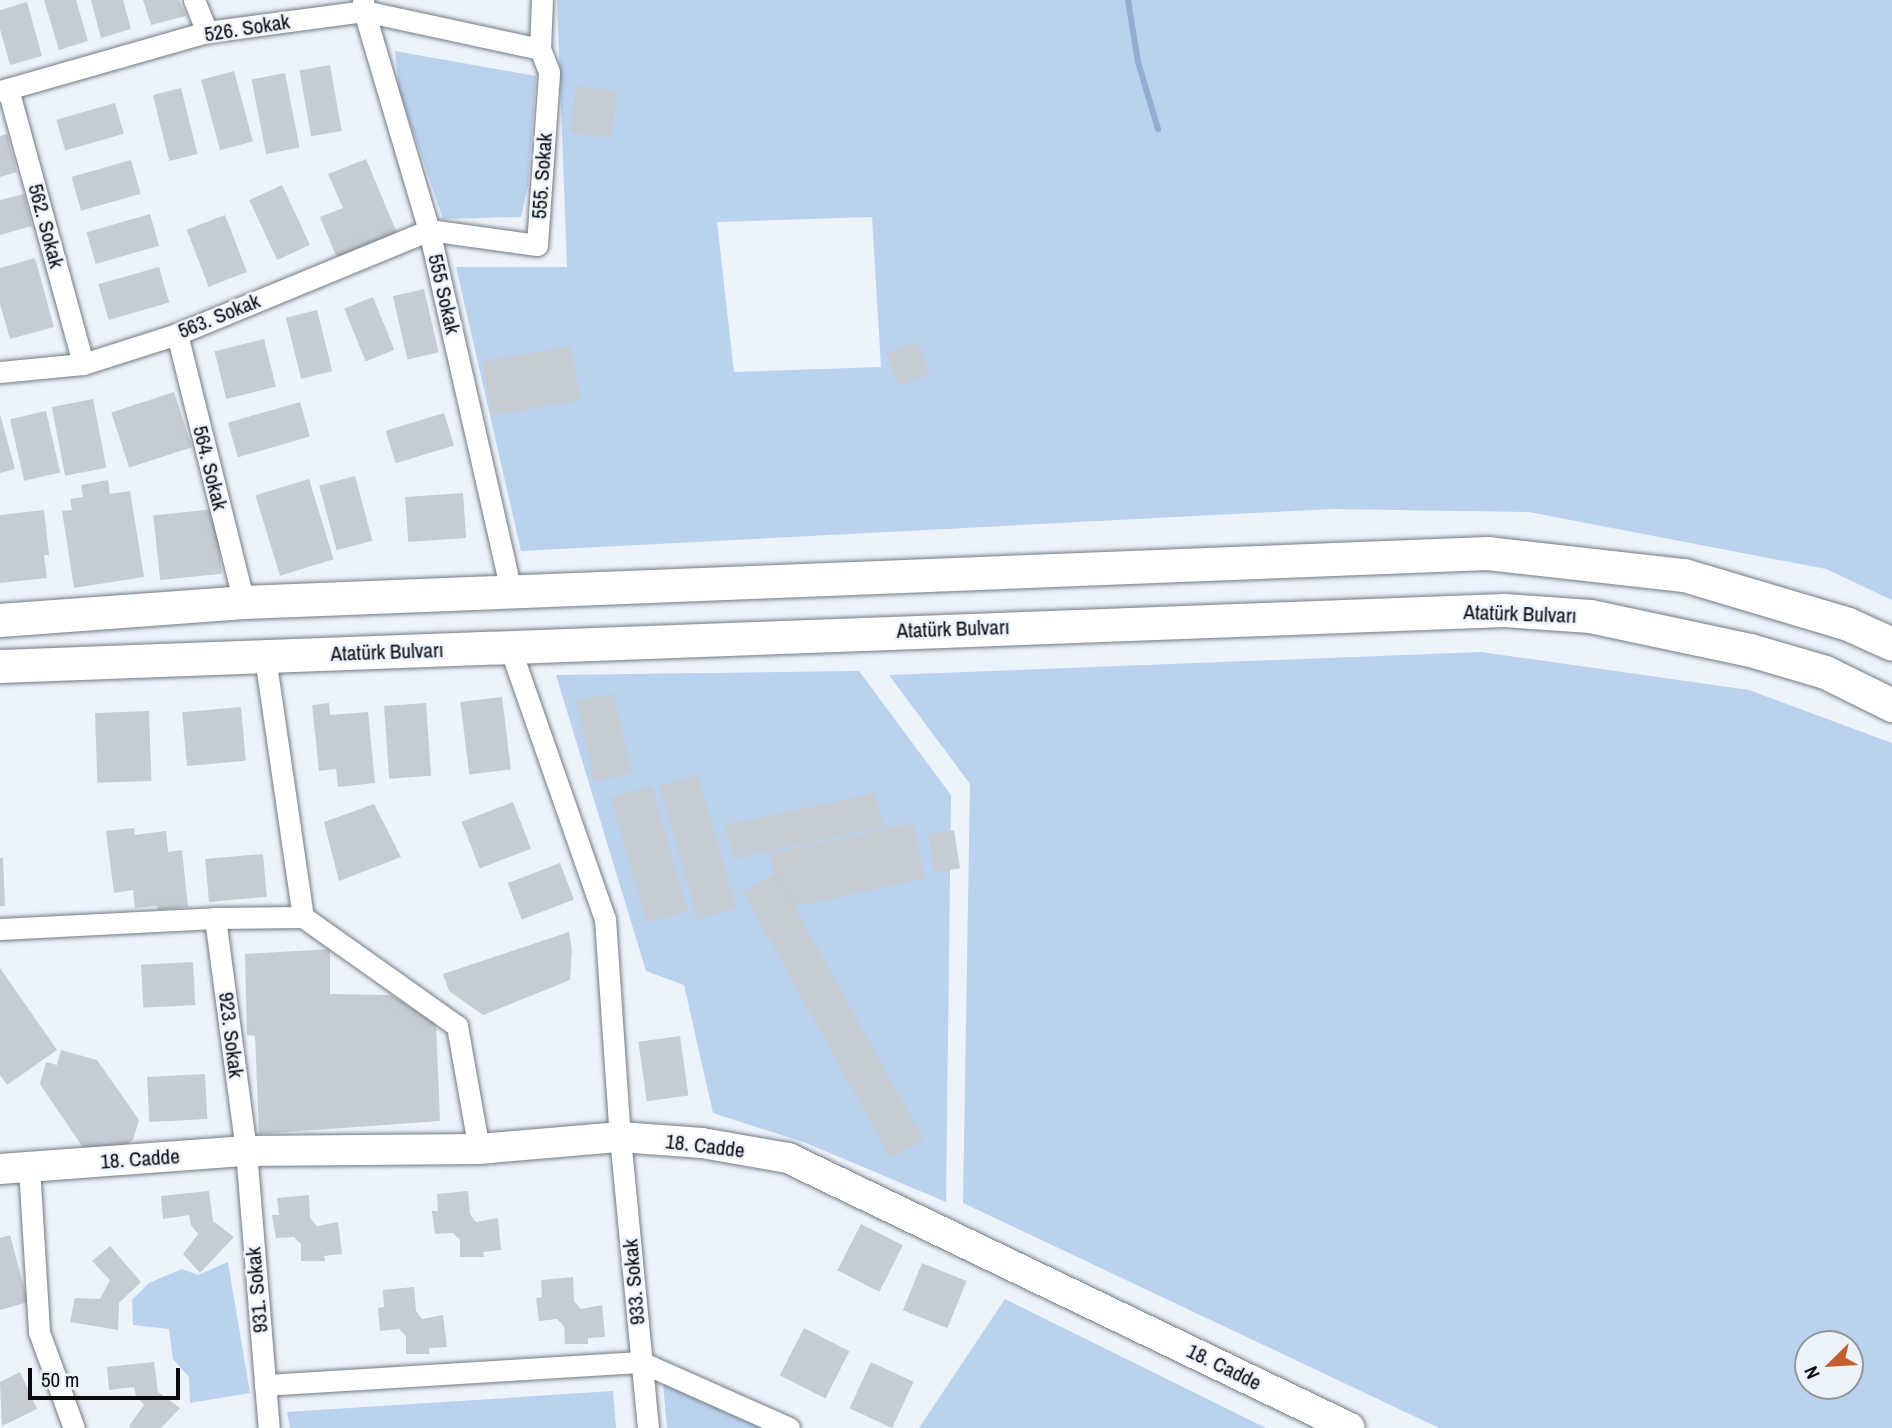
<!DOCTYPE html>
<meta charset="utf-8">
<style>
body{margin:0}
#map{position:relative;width:1892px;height:1428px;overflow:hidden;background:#ecf3fb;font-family:"Archivo Narrow",sans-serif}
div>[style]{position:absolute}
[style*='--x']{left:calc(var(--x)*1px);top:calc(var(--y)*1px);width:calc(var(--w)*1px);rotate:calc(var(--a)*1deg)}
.green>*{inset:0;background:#bbd2ee}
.stream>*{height:6px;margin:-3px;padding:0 3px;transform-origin:3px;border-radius:3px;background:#91aed0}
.building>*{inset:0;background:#c5ccd4;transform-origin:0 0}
.roads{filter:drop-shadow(0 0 2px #747a82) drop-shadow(0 0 2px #747a82)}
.street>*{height:21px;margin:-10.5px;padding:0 10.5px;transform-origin:10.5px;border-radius:10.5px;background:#fff}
.secondary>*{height:30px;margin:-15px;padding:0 15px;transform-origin:15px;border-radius:15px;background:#fff}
.primary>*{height:33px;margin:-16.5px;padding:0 16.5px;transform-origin:16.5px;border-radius:16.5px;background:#fff}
span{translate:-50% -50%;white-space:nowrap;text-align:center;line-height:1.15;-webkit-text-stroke:5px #ecf3fb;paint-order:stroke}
.street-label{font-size:21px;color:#0a0c0e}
.north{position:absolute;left:1794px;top:1330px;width:70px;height:70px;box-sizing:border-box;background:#ecf3fb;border:2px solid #92979c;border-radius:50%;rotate:246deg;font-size:19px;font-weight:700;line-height:28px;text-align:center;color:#0a0c0e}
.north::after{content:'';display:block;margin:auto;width:24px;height:32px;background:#c45d2f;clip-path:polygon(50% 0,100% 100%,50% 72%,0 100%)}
.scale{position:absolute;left:28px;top:1368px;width:152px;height:32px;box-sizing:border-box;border:4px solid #0a0c0e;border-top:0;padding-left:9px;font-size:21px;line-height:24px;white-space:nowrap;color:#0a0c0e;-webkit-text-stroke:5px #ecf3fb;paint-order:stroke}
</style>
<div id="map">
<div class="green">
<div style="clip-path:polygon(evenodd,557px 0,1892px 0,1892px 600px,1826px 569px,1529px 512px,1331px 509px,521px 551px,456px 267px,567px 267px,557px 0,872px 217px,881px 367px,734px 372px,717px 222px,872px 217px)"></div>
<div style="clip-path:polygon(395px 51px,536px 76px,528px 185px,521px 217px,443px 219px,399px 90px)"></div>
<div style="clip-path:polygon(evenodd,1481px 652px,1749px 690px,1892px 743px,1892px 1428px,1439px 1428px,963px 1203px,970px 784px,889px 675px,1481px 652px,1808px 1344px,1850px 1344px,1850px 1386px,1808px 1386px,1808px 1344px)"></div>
<div style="clip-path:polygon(859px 671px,951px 795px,946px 1202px,806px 1143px,713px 1113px,684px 985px,646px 971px,556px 675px)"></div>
<div style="clip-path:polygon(228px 1262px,250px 1393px,190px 1403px,189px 1377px,173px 1359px,169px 1329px,133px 1325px,132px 1300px,149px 1283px,182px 1269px,198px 1275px)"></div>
<div style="clip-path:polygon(1005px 1299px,1266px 1428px,919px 1428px)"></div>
<div style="clip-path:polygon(663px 1384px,676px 1390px,762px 1428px,667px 1428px)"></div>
<div style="clip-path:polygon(613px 1391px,616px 1428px,290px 1428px,287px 1412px)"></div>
</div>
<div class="stream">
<div style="--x:1128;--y:0;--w:63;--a:80.8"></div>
<div style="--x:1138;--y:62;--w:70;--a:73.4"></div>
</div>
<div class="building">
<div style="clip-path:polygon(44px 0,76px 0,88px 41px,59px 50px)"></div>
<div style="clip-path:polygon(91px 0,123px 0,131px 29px,101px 38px)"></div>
<div style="clip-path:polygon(143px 0,179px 0,186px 16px,151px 25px)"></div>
<div style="clip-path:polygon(27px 2px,42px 56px,10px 65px,0 29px,0 10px)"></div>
<div style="left:330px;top:65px;width:67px;height:31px;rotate:80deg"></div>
<div style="left:234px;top:71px;width:73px;height:34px;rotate:75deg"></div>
<div style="left:285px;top:73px;width:76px;height:34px;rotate:79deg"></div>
<div style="left:576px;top:86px;width:41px;height:47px;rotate:7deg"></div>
<div style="left:181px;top:88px;width:68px;height:29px;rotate:76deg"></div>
<div style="left:115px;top:103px;width:32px;height:61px;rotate:74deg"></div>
<div style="clip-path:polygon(7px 134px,17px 172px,0 177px,0 136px)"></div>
<div style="clip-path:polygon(366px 159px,397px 233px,337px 258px,320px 217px,343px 208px,328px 174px)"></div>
<div style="left:131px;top:160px;width:35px;height:62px;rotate:74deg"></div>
<div style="left:282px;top:185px;width:66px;height:36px;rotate:65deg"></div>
<div style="clip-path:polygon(24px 194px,32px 226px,0 235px,0 200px)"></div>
<div style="left:150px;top:214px;width:33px;height:66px;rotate:74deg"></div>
<div style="left:225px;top:215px;width:61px;height:41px;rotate:69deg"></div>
<div style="clip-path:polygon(35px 258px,54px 327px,10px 339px,0 304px,0 268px)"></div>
<div style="left:159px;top:267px;width:37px;height:63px;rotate:74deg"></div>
<div style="left:424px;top:289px;width:65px;height:32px;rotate:77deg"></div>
<div style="left:373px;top:297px;width:57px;height:31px;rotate:68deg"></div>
<div style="left:317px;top:310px;width:63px;height:32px;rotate:76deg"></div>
<div style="left:264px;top:339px;width:49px;height:51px;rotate:76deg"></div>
<div style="left:917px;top:341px;width:35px;height:33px;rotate:68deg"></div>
<div style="left:571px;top:346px;width:55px;height:90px;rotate:80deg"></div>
<div style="left:174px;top:392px;width:58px;height:66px;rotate:72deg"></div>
<div style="left:93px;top:399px;width:70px;height:42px;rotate:79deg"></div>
<div style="left:300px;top:402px;width:36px;height:75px;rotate:74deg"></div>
<div style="left:46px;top:411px;width:63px;height:37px;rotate:77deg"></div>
<div style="left:444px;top:413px;width:34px;height:61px;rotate:73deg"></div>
<div style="clip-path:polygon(0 414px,15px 469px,0 473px)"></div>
<div style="left:355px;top:476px;width:67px;height:37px;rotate:75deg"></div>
<div style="left:309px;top:479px;width:84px;height:56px;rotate:73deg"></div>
<div style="clip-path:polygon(108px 480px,110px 494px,130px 491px,144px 577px,74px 588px,62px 511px,72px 510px,70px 499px,83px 497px,81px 485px)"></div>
<div style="left:463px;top:493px;width:45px;height:58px;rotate:86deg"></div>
<div style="left:215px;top:509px;width:65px;height:62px;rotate:84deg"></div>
<div style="clip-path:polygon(44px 510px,49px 555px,44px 555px,47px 578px,0 583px,0 515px)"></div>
<div style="left:613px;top:693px;width:82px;height:38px;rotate:77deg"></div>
<div style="left:502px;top:697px;width:73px;height:42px;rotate:83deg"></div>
<div style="clip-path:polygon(329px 703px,330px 715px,368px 712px,375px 783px,338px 787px,336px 769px,319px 771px,312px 705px)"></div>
<div style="left:426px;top:703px;width:73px;height:42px;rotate:86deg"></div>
<div style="left:241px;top:707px;width:54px;height:59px;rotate:85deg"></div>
<div style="left:149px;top:711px;width:70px;height:54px;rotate:88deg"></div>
<div style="left:698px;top:775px;width:139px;height:40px;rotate:74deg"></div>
<div style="left:652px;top:786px;width:130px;height:43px;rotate:74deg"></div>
<div style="left:876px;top:793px;width:35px;height:154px;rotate:78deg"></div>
<div style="left:513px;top:802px;width:50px;height:55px;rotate:69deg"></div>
<div style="clip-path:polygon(374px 804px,401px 857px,339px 881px,324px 822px)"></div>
<div style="left:913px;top:823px;width:57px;height:147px;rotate:78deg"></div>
<div style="clip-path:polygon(134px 828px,135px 835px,166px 831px,168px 852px,182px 850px,188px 907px,158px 910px,157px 906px,135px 908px,133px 890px,114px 893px,106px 831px)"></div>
<div style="left:954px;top:830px;width:39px;height:26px;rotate:81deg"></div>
<div style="left:263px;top:854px;width:43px;height:58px;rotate:85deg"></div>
<div style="clip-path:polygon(0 858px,3px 858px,5px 906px,0 906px)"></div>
<div style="left:560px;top:863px;width:39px;height:56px;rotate:69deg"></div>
<div style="left:776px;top:873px;width:305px;height:38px;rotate:61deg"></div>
<div style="clip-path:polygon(569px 932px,572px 950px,570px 980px,483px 1015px,449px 991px,443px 974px)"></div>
<div style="clip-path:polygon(330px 949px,330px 994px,391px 995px,436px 1023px,440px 1121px,259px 1134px,255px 1036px,247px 1035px,245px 954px)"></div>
<div style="left:193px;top:962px;width:43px;height:52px;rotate:87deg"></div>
<div style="clip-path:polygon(0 968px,57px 1050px,7px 1085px,0 1075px)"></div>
<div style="left:680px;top:1036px;width:60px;height:42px;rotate:82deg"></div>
<div style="clip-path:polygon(61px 1050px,97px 1060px,139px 1120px,133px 1140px,107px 1158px,86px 1152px,40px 1084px,46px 1062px,57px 1065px)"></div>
<div style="left:205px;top:1074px;width:45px;height:58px;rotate:87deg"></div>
<div style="clip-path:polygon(209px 1191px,213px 1221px,234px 1237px,200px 1273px,183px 1254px,198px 1234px,191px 1225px,189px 1215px,163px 1219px,161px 1196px)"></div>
<div style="clip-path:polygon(468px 1191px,470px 1214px,476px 1222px,498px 1218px,501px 1250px,483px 1252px,484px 1257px,460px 1257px,460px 1240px,453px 1233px,435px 1234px,432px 1211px,438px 1211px,437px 1194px)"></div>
<div style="clip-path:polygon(309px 1195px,310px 1218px,317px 1226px,338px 1222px,342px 1254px,324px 1256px,325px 1261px,301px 1261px,301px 1244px,294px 1237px,276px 1238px,272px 1215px,279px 1215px,277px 1198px)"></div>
<div style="left:861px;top:1224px;width:47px;height:52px;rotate:27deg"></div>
<div style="clip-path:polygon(10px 1235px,28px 1302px,0 1310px,0 1238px)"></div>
<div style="clip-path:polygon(110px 1246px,141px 1282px,119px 1303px,118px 1330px,70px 1322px,75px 1298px,100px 1299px,110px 1280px,92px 1261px)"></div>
<div style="left:922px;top:1263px;width:48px;height:51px;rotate:22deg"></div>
<div style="clip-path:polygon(573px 1277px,574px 1301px,581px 1309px,602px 1305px,605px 1337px,588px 1338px,588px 1344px,565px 1344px,564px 1326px,557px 1319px,539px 1321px,536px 1298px,542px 1297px,541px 1280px)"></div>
<div style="clip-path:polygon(414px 1287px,416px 1311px,422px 1319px,443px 1315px,447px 1347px,429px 1348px,430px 1354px,406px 1354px,406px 1336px,399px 1329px,380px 1331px,378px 1308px,384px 1307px,383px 1290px)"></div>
<div style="left:804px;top:1328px;width:51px;height:53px;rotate:27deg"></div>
<div style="clip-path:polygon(154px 1362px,158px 1392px,180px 1408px,161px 1428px,131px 1428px,129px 1426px,144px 1405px,136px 1396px,134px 1387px,109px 1390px,107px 1367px)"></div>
<div style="left:871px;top:1362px;width:47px;height:51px;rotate:25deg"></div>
<div style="clip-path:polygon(20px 1372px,37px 1409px,2px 1426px,0 1382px)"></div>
</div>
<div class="roads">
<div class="street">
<div style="--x:194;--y:0;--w:35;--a:68"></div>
<div style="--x:363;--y:0;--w:11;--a:85"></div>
<div style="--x:364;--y:11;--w:228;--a:73.5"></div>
<div style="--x:429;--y:230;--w:371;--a:77.2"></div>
<div style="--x:8;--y:89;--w:285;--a:74.7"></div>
<div style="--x:0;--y:91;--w:215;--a:-15.9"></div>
<div style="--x:207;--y:32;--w:158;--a:-7.6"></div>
<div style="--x:364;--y:11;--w:180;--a:12.2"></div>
<div style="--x:177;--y:334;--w:276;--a:76"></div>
<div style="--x:0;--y:372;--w:83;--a:-5.5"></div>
<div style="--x:83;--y:364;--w:99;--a:-17.7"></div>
<div style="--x:177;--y:334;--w:273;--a:-22.4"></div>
<div style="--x:429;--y:230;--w:109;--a:7.9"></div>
<div style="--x:537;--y:245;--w:173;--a:-86"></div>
<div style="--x:549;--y:72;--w:25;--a:-111"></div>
<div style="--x:540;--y:49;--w:49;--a:-87.7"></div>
<div style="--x:510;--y:648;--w:287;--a:70.7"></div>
<div style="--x:605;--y:919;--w:219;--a:86.1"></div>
<div style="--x:620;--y:1137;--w:292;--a:84.5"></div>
<div style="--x:265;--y:657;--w:263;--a:81.7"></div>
<div style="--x:215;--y:918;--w:235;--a:82.4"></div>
<div style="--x:246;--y:1151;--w:278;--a:85.3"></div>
<div style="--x:0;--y:929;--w:215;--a:-2.9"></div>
<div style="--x:215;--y:918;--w:88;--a:-0.7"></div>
<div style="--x:303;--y:917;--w:189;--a:35.3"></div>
<div style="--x:457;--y:1026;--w:125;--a:79.9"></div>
<div style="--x:29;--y:1167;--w:165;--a:86.5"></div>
<div style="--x:39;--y:1332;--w:102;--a:70"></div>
<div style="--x:265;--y:1385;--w:377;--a:-3.5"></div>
<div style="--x:641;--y:1362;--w:162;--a:24"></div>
</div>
<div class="secondary">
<div style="--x:0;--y:1169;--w:247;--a:-4.2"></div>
<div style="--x:246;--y:1151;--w:233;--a:-0.5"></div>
<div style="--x:479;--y:1149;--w:142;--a:-4.9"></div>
<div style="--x:620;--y:1137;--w:82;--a:4.2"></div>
<div style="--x:702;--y:1143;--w:87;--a:9.9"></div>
<div style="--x:788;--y:1158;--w:623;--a:25.66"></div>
</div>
<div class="primary">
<div style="--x:0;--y:620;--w:245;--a:-4.2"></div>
<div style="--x:244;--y:602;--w:1244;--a:-2.26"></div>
<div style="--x:1487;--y:553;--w:198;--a:6.4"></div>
<div style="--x:1684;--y:575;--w:171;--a:16.6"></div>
<div style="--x:1848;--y:624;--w:48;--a:24.4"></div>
<div style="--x:0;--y:666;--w:1505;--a:-2.13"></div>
<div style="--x:1504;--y:610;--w:86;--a:4"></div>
<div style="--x:1590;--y:616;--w:164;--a:12"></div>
<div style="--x:1750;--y:650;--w:78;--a:16.3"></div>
<div style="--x:1825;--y:672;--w:75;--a:26.2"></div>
</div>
</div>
<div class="street-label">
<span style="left:247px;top:28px;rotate:-9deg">526. Sokak</span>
<span style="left:542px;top:176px;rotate:-86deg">555. Sokak</span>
<span style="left:46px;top:226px;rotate:75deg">562. Sokak</span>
<span style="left:444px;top:294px;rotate:77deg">555 Sokak</span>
<span style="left:219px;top:316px;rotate:-22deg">563. Sokak</span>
<span style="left:210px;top:468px;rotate:76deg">564. Sokak</span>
<span style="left:1520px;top:614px;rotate:2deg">Atatürk Bulvarı</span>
<span style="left:953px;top:629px;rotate:-2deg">Atatürk Bulvarı</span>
<span style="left:387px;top:652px;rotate:-2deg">Atatürk Bulvarı</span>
<span style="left:231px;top:1035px;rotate:83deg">923. Sokak</span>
<span style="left:705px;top:1146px;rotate:7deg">18. Cadde</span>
<span style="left:140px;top:1159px;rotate:-4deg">18. Cadde</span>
<span style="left:634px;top:1282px;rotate:-95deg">933. Sokak</span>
<span style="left:257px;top:1290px;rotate:-95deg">931. Sokak</span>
<span style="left:1224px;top:1367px;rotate:26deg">18. Cadde</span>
</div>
<div class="north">N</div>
<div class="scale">50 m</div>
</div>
